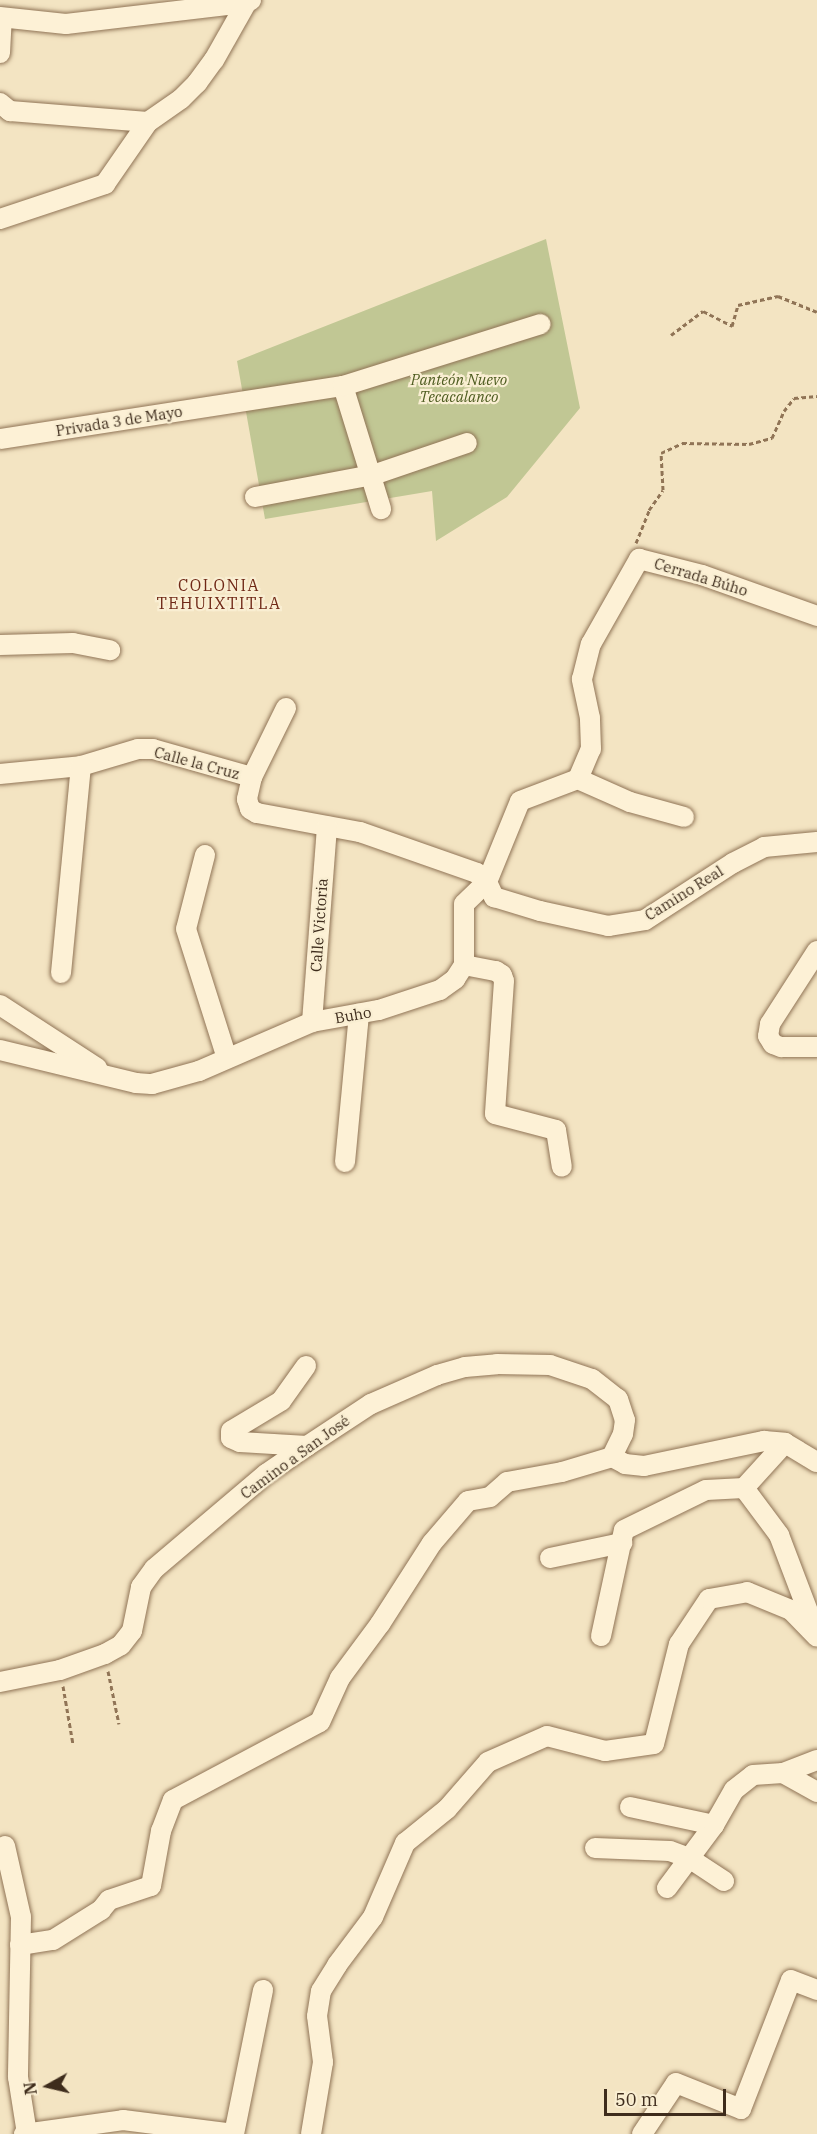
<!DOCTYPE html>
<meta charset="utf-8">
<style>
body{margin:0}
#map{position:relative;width:817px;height:2134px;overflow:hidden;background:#f3e4c2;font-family:"IBM Plex Serif",serif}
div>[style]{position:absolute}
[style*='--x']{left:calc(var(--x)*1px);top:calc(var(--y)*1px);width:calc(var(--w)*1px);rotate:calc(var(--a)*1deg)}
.cemetery>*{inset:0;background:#c1c794}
.path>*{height:3px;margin-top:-1.5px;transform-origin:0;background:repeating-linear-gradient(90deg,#907456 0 4.5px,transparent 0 7.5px)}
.roads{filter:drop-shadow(0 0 2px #907456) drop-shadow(0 0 2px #907456)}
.minor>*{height:20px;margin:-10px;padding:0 10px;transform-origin:10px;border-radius:10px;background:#fdf1d6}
span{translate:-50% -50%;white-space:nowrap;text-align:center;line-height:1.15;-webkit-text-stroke:4.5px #f9eed2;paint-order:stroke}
.park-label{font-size:15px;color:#4e5c20;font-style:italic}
.street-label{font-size:15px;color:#3e2c1c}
.neighbourhood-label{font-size:16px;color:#6f2816;letter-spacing:1.5px}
.north{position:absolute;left:18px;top:2056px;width:60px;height:60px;-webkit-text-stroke:4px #f9eed2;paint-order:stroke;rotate:262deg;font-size:16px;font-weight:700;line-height:24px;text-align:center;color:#3e2c1c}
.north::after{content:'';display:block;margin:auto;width:21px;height:27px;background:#3e2c1c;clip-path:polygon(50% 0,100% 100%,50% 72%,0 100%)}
.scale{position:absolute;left:604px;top:2089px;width:122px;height:27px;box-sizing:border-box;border:3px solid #3e2c1c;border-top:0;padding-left:8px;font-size:18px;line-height:21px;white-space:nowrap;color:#3e2c1c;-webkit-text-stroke:4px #f9eed2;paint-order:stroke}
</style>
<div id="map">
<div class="cemetery">
<div style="clip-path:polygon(546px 239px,580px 408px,507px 497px,436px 541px,432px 491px,265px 519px,237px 361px)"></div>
</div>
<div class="path">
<div style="--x:671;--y:335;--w:40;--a:-37"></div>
<div style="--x:703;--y:311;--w:33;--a:27"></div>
<div style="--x:732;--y:326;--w:22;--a:-74"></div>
<div style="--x:738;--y:305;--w:41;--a:-12.7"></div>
<div style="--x:778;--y:296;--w:42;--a:22.3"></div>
<div style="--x:636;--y:543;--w:35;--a:-68"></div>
<div style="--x:649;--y:510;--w:24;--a:-55"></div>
<div style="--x:663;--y:490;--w:37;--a:-93"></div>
<div style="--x:661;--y:453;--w:23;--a:-25"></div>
<div style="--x:682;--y:443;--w:67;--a:0.9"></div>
<div style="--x:749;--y:444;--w:24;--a:-15"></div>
<div style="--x:772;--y:438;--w:30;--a:-66"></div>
<div style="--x:784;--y:411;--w:16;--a:-52"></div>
<div style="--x:794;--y:398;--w:23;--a:-5"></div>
<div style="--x:108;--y:1671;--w:54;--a:78.3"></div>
<div style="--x:63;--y:1686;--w:59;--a:80.2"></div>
</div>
<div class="roads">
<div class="minor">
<div style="--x:0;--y:17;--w:66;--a:6.1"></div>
<div style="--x:66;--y:24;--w:181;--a:-6.7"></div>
<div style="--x:246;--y:3;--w:6;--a:-31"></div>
<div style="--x:0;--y:53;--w:35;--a:-87"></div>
<div style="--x:0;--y:103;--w:13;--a:39"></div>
<div style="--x:10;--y:111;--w:138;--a:4.6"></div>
<div style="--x:0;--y:219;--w:111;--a:-18.4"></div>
<div style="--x:105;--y:184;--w:75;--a:-55.3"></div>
<div style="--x:148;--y:122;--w:40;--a:-34.9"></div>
<div style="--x:181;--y:99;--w:23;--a:-45"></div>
<div style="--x:197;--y:83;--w:29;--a:-54"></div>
<div style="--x:214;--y:60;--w:69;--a:-60.5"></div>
<div style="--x:343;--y:386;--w:129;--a:72.8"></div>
<div style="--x:0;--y:439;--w:347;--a:-8.8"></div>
<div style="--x:343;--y:386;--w:207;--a:-17.4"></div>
<div style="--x:255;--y:497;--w:120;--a:-10.6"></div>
<div style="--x:373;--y:475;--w:99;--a:-18.8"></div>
<div style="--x:0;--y:645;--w:73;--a:-1.6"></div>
<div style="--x:73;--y:643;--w:38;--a:11"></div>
<div style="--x:286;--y:708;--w:77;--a:116.2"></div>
<div style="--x:252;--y:777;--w:23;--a:103"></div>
<div style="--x:247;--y:799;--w:10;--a:73"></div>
<div style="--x:250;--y:809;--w:8;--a:30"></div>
<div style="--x:257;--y:813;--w:105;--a:10.5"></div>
<div style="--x:360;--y:832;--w:124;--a:19.3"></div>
<div style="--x:477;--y:873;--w:13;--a:42"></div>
<div style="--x:487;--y:882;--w:17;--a:65"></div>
<div style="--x:494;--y:897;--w:48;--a:16.9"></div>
<div style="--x:540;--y:911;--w:70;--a:12.4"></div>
<div style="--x:608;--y:926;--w:37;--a:-9"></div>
<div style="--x:645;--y:920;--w:105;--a:-32.9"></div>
<div style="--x:733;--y:863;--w:35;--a:-27"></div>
<div style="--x:764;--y:847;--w:53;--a:-5.4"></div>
<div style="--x:0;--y:774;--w:81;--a:-5.6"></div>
<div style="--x:81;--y:766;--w:59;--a:-16.6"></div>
<div style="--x:138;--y:749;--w:15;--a:0"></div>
<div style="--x:153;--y:749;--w:103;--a:15.8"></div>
<div style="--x:578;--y:779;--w:33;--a:-67"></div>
<div style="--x:591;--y:749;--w:31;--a:-92"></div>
<div style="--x:590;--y:718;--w:40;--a:-102"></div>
<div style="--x:582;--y:679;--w:36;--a:-76"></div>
<div style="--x:591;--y:644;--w:98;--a:-60.5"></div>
<div style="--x:639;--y:559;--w:65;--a:14.3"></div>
<div style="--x:702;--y:575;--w:122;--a:19.6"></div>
<div style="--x:578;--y:779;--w:57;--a:23.9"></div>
<div style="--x:630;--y:802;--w:56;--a:15.5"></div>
<div style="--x:205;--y:855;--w:76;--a:104.4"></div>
<div style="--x:186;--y:929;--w:135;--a:72.4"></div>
<div style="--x:817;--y:951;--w:87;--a:122.8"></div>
<div style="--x:770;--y:1024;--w:12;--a:99"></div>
<div style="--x:768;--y:1036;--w:9;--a:58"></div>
<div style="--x:773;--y:1044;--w:9;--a:21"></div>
<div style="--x:781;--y:1047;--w:36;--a:0"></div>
<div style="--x:464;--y:965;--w:33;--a:11"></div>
<div style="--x:496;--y:971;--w:7;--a:34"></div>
<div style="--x:502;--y:975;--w:6;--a:72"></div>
<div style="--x:504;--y:981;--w:133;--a:93.9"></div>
<div style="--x:495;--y:1114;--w:63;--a:14.7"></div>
<div style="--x:556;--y:1130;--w:37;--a:81"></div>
<div style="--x:61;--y:973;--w:208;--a:-84.5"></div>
<div style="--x:0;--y:1005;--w:116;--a:33"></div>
<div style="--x:312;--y:1022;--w:196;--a:-85.6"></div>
<div style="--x:0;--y:1050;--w:140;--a:13.6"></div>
<div style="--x:136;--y:1083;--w:16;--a:4"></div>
<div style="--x:152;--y:1084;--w:49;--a:-15.5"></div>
<div style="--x:199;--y:1071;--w:123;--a:-23.4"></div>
<div style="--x:312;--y:1022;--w:68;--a:-10.2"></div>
<div style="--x:379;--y:1010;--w:64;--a:-18.2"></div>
<div style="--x:440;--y:990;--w:19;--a:-36"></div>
<div style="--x:455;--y:979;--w:17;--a:-57"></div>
<div style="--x:464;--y:965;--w:61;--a:-90"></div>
<div style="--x:464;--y:904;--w:32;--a:-44"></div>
<div style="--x:487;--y:882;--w:87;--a:-67.8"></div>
<div style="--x:520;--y:801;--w:62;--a:-20.8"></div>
<div style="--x:345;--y:1162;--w:149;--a:-84.6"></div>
<div style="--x:306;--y:1366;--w:43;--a:125.5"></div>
<div style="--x:281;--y:1401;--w:58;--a:149"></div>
<div style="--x:231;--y:1431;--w:7;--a:90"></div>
<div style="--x:231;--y:1438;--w:10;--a:24"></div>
<div style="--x:240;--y:1442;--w:67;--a:3.4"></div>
<div style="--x:744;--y:1488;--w:59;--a:53.3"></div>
<div style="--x:779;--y:1535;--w:102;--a:69.2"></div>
<div style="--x:744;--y:1488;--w:61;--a:-47.7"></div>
<div style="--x:550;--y:1558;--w:74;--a:-11.8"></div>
<div style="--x:601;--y:1636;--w:108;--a:-77.8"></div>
<div style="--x:624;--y:1530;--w:91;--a:-26"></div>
<div style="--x:706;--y:1490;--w:38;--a:-3"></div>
<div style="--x:0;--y:1682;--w:61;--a:-11.3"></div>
<div style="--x:60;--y:1670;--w:48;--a:-19.6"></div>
<div style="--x:105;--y:1654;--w:18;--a:-29"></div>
<div style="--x:121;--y:1645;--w:18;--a:-52"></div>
<div style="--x:132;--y:1631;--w:45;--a:-78.4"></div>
<div style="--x:141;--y:1587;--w:22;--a:-54"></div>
<div style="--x:154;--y:1569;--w:147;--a:-40.3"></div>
<div style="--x:266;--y:1474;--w:50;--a:-34.3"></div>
<div style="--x:307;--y:1446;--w:77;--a:-33.3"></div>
<div style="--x:371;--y:1404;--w:72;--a:-23.7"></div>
<div style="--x:437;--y:1375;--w:29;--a:-16"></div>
<div style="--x:465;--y:1367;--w:32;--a:-5"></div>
<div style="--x:497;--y:1364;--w:53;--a:1.1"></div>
<div style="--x:550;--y:1365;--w:44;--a:18.4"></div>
<div style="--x:592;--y:1379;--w:33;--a:38"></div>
<div style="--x:618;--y:1399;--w:22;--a:72"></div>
<div style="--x:625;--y:1420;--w:14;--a:98"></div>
<div style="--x:623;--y:1434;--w:25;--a:116"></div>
<div style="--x:612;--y:1457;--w:15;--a:28"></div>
<div style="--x:625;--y:1464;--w:19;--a:6"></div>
<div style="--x:644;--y:1466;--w:123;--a:-11.8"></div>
<div style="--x:764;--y:1441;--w:21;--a:5"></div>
<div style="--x:785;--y:1443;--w:37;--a:31"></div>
<div style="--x:783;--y:1773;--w:39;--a:29"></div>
<div style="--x:630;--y:1807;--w:86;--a:12.1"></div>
<div style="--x:5;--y:1846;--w:73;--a:77.3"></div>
<div style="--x:21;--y:1917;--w:160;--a:91.1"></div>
<div style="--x:18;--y:2077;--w:58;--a:81"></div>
<div style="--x:595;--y:1848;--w:75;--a:2.3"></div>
<div style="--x:670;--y:1851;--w:20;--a:20"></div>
<div style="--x:689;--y:1858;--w:42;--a:33.3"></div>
<div style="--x:667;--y:1888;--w:79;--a:-53.3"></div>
<div style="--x:714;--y:1825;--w:40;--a:-60.3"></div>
<div style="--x:734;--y:1790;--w:24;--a:-38"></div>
<div style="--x:753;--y:1775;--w:30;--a:-4"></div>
<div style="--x:783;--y:1773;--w:36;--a:-21"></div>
<div style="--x:20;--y:1945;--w:33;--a:-9"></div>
<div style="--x:53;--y:1940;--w:57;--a:-32"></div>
<div style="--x:101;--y:1910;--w:13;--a:-51"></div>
<div style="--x:109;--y:1900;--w:44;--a:-18.4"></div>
<div style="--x:151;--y:1886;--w:56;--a:-79.7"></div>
<div style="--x:161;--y:1831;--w:33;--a:-69"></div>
<div style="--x:173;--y:1800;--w:166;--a:-28"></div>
<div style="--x:320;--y:1722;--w:48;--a:-65.6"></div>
<div style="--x:340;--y:1678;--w:67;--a:-53.5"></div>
<div style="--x:380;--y:1624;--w:96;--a:-57.3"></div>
<div style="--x:432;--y:1543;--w:55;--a:-49.4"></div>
<div style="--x:468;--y:1501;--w:22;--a:-10"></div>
<div style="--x:490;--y:1497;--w:23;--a:-41"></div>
<div style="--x:507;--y:1482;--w:56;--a:-10.3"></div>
<div style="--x:562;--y:1472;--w:52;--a:-16.7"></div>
<div style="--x:24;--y:2134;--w:100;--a:-8"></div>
<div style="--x:123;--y:2120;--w:112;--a:7.2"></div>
<div style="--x:234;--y:2134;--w:147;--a:-78.6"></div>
<div style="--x:311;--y:2134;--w:73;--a:-80.5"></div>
<div style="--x:323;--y:2062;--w:46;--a:-97.4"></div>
<div style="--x:317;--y:2016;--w:25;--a:-81"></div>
<div style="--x:321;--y:1991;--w:31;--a:-58"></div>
<div style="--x:337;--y:1965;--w:60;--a:-53.1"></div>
<div style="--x:373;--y:1917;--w:81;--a:-66.6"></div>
<div style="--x:405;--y:1843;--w:54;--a:-39"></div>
<div style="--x:447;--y:1809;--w:62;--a:-48.9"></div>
<div style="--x:488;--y:1762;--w:64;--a:-23.8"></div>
<div style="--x:547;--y:1736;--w:60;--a:14.5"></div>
<div style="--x:605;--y:1751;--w:49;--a:-8.1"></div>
<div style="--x:654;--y:1744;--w:103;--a:-76"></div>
<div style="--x:679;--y:1644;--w:54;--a:-56.3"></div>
<div style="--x:709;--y:1599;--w:39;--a:-10"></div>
<div style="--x:747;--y:1592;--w:48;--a:22.2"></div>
<div style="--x:791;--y:1610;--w:37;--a:46"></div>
<div style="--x:642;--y:2134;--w:61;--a:-56.3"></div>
<div style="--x:676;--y:2083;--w:70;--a:21.8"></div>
<div style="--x:741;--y:2109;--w:138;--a:-68.8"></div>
<div style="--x:791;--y:1980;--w:28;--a:21"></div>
</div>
</div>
<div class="park-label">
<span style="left:459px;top:388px">Panteón Nuevo<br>Tecacalanco</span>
</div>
<div class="street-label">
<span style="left:119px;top:421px;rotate:-9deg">Privada 3 de Mayo</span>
<span style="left:701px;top:577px;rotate:17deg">Cerrada Búho</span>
<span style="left:197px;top:763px;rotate:15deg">Calle la Cruz</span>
<span style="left:684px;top:893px;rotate:-32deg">Camino Real</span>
<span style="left:319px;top:925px;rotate:-86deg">Calle Victoria</span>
<span style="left:353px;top:1015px;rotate:-10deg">Buho</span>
<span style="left:295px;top:1457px;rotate:-36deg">Camino a San José</span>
</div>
<div class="neighbourhood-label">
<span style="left:219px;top:594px">COLONIA<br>TEHUIXTITLA</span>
</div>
<div class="north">N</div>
<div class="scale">50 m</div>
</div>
